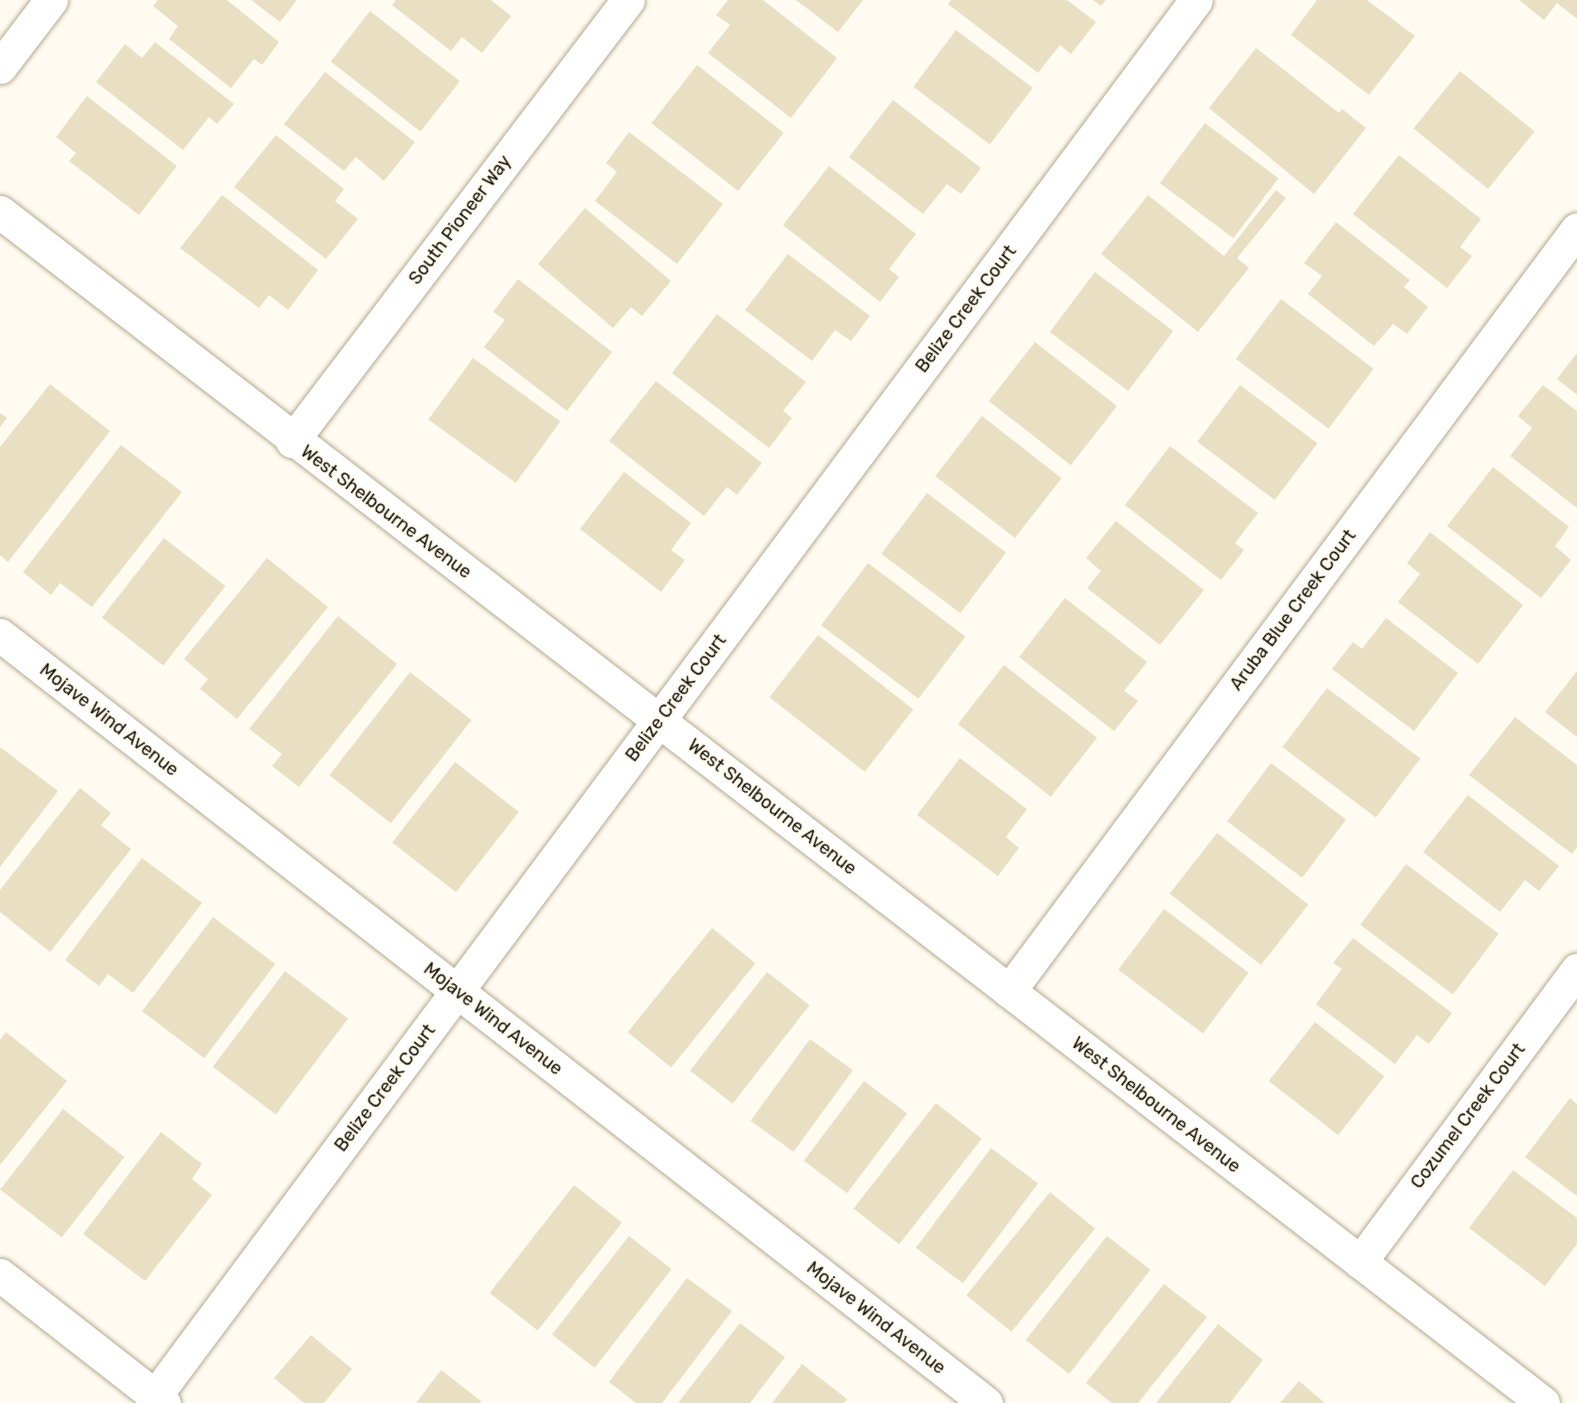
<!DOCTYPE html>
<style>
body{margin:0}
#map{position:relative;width:1577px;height:1403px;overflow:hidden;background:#fffbf0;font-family:Rubik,sans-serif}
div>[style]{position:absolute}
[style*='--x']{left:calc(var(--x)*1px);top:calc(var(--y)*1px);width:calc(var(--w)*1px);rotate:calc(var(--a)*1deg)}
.building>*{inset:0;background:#e9e0c4;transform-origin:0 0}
.roads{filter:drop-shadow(0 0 2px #b3aa8f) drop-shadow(0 0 2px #b3aa8f)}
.minor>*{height:33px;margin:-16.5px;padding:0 16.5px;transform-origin:16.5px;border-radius:16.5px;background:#fff}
span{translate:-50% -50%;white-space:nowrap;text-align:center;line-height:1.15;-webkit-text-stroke:5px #fffbf0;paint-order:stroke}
.street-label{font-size:18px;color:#100d05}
</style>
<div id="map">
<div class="building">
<div style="clip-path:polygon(158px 0,227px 0,279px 42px,262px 65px,254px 59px,231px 88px,169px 39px,178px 26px,153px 6px)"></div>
<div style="clip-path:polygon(251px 0,297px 0,280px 22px)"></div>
<div style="clip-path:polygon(396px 0,491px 0,511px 16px,482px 53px,462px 37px,451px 51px,392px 5px)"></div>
<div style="clip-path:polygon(728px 0,763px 0,837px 58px,791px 118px,708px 53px,730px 25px,716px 15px)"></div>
<div style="clip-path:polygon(796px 0,863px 0,838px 32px)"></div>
<div style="clip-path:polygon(951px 0,1067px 0,1096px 22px,1071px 54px,1060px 45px,1038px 73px,948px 4px)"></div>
<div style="clip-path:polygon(1093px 0,1106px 0,1101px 6px)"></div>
<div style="clip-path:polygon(1317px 0,1367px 0,1415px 36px,1369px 95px,1291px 35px)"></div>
<div style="clip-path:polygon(1519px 0,1577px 0,1577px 19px,1557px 3px,1544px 20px)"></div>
<div style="left:370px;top:11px;width:114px;height:64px;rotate:38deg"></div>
<div style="left:956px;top:30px;width:96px;height:71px;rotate:37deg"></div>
<div style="clip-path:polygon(155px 42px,234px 104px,217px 124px,209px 117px,183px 150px,96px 82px,125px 44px,142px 58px)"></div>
<div style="clip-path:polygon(1256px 48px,1339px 113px,1342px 109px,1366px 128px,1314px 194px,1209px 108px)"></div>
<div style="left:697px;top:65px;width:110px;height:74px;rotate:38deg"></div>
<div style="left:1460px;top:71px;width:96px;height:74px;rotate:39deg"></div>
<div style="clip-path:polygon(325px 72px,415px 142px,384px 181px,356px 157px,344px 171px,284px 124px)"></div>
<div style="clip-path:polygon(87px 96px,177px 166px,139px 215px,69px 161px,76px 153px,56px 137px)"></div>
<div style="clip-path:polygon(893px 100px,981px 168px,961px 194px,947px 184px,923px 214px,849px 157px)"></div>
<div style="left:1205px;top:123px;width:92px;height:75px;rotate:37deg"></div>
<div style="clip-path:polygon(629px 132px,723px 204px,677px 264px,595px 201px,617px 172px,606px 163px)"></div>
<div style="clip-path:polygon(276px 135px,344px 189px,335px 201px,358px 219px,326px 259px,234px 187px)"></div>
<div style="clip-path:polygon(1399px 155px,1481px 219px,1460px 247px,1472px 256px,1447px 288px,1353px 214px)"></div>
<div style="clip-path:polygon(829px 166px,916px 234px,889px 269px,899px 277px,880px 302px,783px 225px)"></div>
<div style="clip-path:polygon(1276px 190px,1286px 198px,1237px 258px,1249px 268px,1198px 332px,1101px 254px,1148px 195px,1224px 256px)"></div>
<div style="clip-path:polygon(222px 195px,318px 270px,288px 310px,269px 295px,259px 308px,180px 248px)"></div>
<div style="clip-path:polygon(585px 208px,671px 281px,642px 316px,631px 307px,613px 328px,538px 264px)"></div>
<div style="clip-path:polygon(1336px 222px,1410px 280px,1404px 287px,1428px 307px,1407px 334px,1393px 324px,1374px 346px,1308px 294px,1322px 276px,1304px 263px)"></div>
<div style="clip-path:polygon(788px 254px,870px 316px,851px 341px,835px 330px,812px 361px,745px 310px)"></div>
<div style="left:1095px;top:272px;width:98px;height:75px;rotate:37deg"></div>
<div style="clip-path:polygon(518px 279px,612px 352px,567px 411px,484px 347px,505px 320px,493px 312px)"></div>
<div style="left:1281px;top:299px;width:116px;height:75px;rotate:37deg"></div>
<div style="clip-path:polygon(717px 314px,806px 382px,783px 411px,792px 418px,769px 448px,672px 373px)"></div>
<div style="left:1035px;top:342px;width:104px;height:75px;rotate:38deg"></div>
<div style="clip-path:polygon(1577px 353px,1577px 395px,1557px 379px)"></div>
<div style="left:473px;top:358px;width:108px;height:76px;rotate:36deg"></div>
<div style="clip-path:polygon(656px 381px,762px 463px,737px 495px,727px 487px,704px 516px,609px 441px)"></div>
<div style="clip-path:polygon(50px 384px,110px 431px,8px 562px,0 555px,0 447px)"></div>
<div style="left:1240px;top:385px;width:97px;height:71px;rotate:37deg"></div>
<div style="clip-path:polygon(1543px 385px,1577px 411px,1577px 508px,1510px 456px,1532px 428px,1518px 416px)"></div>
<div style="clip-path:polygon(0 413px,7px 418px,0 427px)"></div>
<div style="left:982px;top:416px;width:101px;height:76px;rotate:38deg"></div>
<div style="clip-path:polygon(121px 445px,182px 492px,92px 607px,60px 583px,51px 595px,23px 572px)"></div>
<div style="clip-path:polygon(1170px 446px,1258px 513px,1235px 543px,1244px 550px,1221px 580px,1125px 505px)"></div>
<div style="clip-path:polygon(1493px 467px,1569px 527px,1555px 546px,1571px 560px,1541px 598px,1447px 526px)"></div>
<div style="clip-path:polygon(624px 472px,691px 523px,671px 550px,685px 560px,661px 592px,580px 529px)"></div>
<div style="left:927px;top:493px;width:99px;height:76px;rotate:37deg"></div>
<div style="clip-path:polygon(1116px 521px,1204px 590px,1160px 645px,1087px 588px,1101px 571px,1086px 558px)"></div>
<div style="clip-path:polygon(1430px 532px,1523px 605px,1478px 664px,1398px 602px,1420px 574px,1407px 563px)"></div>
<div style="left:164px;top:538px;width:78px;height:101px;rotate:38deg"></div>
<div style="clip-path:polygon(267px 558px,328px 607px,237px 719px,200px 689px,208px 679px,184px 659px)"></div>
<div style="left:868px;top:563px;width:122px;height:78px;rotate:37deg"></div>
<div style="clip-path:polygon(1065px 598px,1147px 662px,1124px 691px,1138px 701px,1114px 731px,1019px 657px)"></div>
<div style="clip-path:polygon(338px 616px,397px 664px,299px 787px,272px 766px,282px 754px,249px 729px)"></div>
<div style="clip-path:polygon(1386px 618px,1458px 673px,1414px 731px,1332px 669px,1353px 642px,1362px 649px)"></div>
<div style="left:818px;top:635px;width:121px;height:79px;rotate:38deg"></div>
<div style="left:1004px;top:665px;width:118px;height:75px;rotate:38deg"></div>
<div style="clip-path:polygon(1577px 671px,1577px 737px,1545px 712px)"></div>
<div style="left:410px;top:672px;width:78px;height:131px;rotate:38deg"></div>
<div style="left:1327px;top:688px;width:117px;height:74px;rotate:37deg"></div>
<div style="clip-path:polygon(1515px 717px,1577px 765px,1577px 847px,1572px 854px,1469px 775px)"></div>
<div style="clip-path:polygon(0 747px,58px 791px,0 867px)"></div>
<div style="clip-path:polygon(960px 758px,1027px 809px,1006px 837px,1019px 848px,998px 876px,917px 815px)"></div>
<div style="left:455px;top:762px;width:81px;height:102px;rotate:38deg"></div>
<div style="left:1271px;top:763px;width:94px;height:73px;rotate:37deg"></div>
<div style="clip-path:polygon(80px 788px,111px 813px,101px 825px,131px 849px,50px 952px,0 912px,0 890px)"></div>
<div style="clip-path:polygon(1468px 795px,1559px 866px,1539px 891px,1525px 880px,1500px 912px,1423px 852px)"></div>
<div style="left:1217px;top:833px;width:116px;height:77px;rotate:38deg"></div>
<div style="clip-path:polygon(142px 858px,202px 903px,133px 993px,108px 974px,99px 986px,65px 960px)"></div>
<div style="left:1406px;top:864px;width:116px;height:76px;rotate:37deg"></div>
<div style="left:1164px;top:909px;width:106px;height:76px;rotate:37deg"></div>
<div style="left:213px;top:917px;width:78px;height:118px;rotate:37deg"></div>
<div style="left:712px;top:928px;width:56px;height:134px;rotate:39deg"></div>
<div style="clip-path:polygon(1353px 938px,1452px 1013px,1429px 1044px,1417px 1035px,1395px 1064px,1316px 1004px,1342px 969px,1333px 963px)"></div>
<div style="left:285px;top:971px;width:79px;height:120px;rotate:37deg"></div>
<div style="left:767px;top:972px;width:54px;height:125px;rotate:38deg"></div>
<div style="left:1315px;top:1022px;width:88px;height:75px;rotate:38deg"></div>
<div style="clip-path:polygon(6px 1032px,67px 1081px,0 1165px,0 1040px)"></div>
<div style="left:810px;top:1039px;width:53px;height:101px;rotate:36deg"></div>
<div style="left:864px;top:1081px;width:54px;height:100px;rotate:37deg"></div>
<div style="clip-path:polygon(1570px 1098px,1577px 1104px,1577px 1196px,1525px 1157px)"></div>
<div style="left:936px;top:1103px;width:58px;height:134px;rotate:38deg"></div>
<div style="left:63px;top:1109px;width:78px;height:102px;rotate:38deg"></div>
<div style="clip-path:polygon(161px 1132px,202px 1164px,192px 1179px,212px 1195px,145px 1281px,83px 1234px)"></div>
<div style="left:991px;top:1148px;width:59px;height:125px;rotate:37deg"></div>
<div style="clip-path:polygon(1513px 1170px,1577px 1218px,1577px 1244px,1545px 1286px,1469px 1228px)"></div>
<div style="left:574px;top:1185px;width:61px;height:137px;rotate:38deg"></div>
<div style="left:1050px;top:1192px;width:58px;height:133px;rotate:39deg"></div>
<div style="left:629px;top:1236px;width:54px;height:125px;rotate:38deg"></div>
<div style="left:1107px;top:1236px;width:55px;height:132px;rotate:38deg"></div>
<div style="clip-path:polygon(687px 1278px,732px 1311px,662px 1403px,636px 1403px,609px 1382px)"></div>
<div style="clip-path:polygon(1164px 1284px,1207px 1317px,1138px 1403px,1112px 1403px,1086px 1383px)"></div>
<div style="clip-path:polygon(740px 1323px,785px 1357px,750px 1403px,678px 1403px)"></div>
<div style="clip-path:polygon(1218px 1324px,1263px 1360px,1230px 1403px,1156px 1403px)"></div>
<div style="clip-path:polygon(311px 1335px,352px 1369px,324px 1403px,304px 1403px,274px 1378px)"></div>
<div style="clip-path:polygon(802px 1364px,847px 1399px,844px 1403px,772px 1403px)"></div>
<div style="clip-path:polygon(441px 1370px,481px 1401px,480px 1403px,416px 1403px)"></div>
<div style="clip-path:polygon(1299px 1381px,1325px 1403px,1280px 1403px)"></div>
</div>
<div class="roads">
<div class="minor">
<div style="--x:0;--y:67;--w:84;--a:-52.7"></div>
<div style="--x:0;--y:212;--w:1949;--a:37.66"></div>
<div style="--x:292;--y:441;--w:554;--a:-52.7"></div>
<div style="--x:0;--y:635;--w:1250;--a:37.92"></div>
<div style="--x:1009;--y:991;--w:950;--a:-53.3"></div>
<div style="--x:1360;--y:1262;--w:364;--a:-53.4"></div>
<div style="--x:0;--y:1275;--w:208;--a:38"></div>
<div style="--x:155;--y:1396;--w:1741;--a:-53.29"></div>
</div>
</div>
<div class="street-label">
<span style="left:460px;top:220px;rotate:-53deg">South Pioneer Way</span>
<span style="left:966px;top:309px;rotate:-53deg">Belize Creek Court</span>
<span style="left:386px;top:512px;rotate:37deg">West Shelbourne Avenue</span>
<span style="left:1293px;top:610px;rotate:-53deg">Aruba Blue Creek Court</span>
<span style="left:676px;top:698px;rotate:-53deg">Belize Creek Court</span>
<span style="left:109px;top:720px;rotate:38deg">Mojave Wind Avenue</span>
<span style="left:772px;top:807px;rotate:38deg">West Shelbourne Avenue</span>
<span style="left:493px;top:1019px;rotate:38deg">Mojave Wind Avenue</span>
<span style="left:385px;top:1088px;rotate:-53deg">Belize Creek Court</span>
<span style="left:1156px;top:1105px;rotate:38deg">West Shelbourne Avenue</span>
<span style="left:1468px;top:1116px;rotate:-53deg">Cozumel Creek Court</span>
<span style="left:876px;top:1318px;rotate:38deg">Mojave Wind Avenue</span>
</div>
</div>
